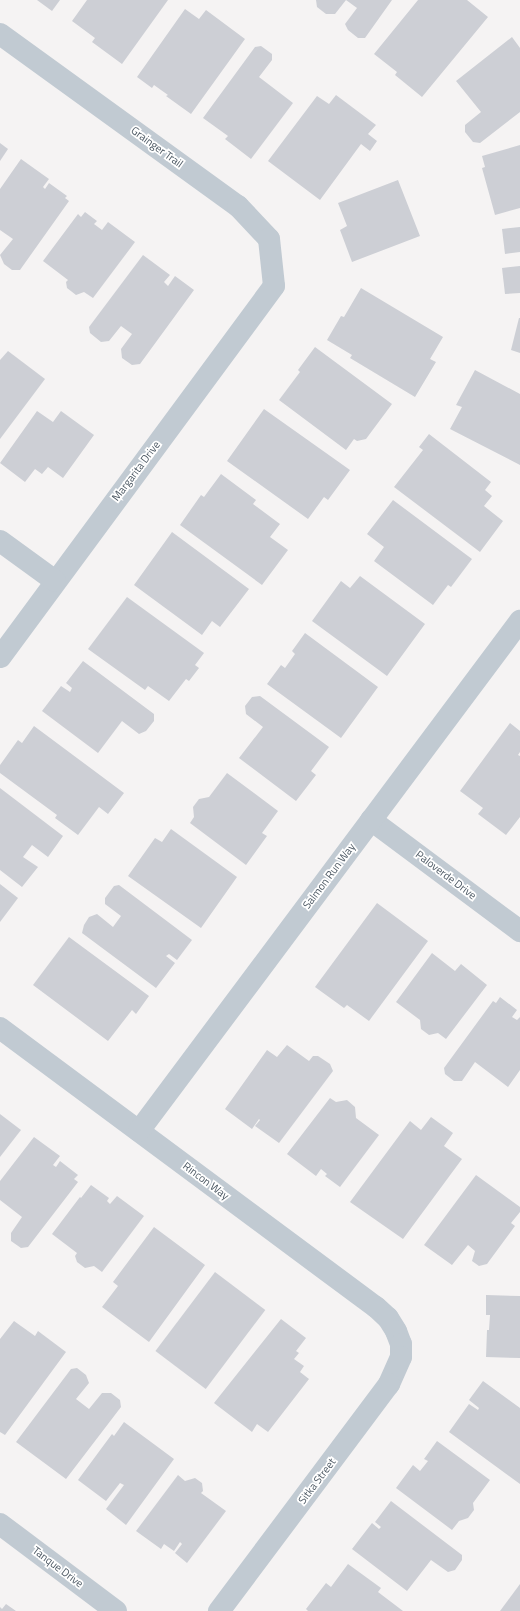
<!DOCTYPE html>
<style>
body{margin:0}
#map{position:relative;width:520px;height:1611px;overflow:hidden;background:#f5f3f3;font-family:"Titillium Web",sans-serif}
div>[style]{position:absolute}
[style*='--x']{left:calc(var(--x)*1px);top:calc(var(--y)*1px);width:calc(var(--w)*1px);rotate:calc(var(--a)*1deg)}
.building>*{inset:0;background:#cdcfd5;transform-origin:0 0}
.minor>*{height:22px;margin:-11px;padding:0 11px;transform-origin:11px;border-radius:11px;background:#c1cad2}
span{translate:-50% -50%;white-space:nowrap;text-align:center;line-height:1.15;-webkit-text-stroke:3.5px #fff;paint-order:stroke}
.street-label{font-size:11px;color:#4a5661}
</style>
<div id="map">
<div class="building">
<div style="clip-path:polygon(37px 0,60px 0,52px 11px)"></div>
<div style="clip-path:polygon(87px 0,168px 0,122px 64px,92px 42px,95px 38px,72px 21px)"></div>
<div style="clip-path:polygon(316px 0,346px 0,335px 14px,326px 14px,317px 7px)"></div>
<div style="clip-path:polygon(346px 0,392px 0,365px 38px,358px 38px,348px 30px,345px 24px,357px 8px)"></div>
<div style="clip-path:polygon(418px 0,467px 0,488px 17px,422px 97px,395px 75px,397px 72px,374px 54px)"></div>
<div style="clip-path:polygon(185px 9px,199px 19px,206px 10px,245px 39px,191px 114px,166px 96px,168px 95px,154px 85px,152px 88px,137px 77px)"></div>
<div style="clip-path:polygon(512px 37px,520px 48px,520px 112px,480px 143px,473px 142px,465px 132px,465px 125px,481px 112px,456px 81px)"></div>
<div style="clip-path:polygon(261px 46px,272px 54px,272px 60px,259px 77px,293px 103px,251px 159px,225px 139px,228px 136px,203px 118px,255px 47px)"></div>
<div style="clip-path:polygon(336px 95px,376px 125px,368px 134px,377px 141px,370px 151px,361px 144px,320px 200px,268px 161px,317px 96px,329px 104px)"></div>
<div style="clip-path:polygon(0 143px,8px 149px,0 161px)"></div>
<div style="clip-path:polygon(520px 145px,520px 208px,495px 215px,482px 168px,485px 167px,482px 156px)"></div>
<div style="clip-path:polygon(21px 159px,49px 179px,43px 187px,45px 189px,49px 183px,67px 196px,65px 198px,69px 201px,20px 270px,12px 270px,4px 264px,0 255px,13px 239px,0 230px,0 189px)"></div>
<div style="clip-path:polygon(398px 180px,420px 236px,352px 262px,340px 230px,347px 226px,338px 203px)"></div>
<div style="clip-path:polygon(85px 212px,97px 221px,94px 224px,102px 230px,108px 222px,135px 242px,93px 298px,84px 292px,76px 295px,67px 288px,66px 282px,68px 280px,43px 261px,78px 214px,81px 217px)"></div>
<div style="clip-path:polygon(520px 227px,520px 252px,505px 254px,502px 229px)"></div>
<div style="clip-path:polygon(143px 255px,170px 275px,164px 282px,168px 286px,175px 276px,194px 290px,140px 364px,132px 365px,122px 358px,121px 349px,132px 334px,121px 326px,109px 341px,101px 342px,90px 333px,89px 327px)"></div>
<div style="clip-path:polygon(520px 266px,520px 293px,505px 294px,502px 268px)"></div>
<div style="clip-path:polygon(361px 288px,443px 337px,430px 359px,436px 362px,415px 397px,350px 358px,352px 355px,327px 340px,341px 316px,344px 317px)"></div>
<div style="clip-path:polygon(519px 318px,520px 318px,520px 353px,511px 350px)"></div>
<div style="clip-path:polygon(315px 347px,392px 404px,366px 439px,357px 441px,354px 439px,346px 450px,279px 400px,300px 372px,298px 370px)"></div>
<div style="clip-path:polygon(8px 351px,45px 379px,0 439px,0 360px)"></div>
<div style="clip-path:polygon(475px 370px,520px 394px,520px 465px,450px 429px,462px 407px,456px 405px)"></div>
<div style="clip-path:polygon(264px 409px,350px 470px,328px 500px,324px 497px,308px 519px,227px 461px)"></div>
<div style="clip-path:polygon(37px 411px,53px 422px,61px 411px,94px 435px,63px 478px,48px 467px,42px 474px,35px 469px,25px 482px,0 463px)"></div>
<div style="clip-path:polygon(429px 434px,491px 482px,485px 490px,492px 496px,484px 506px,503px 521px,480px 552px,394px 487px,423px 450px,419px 447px)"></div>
<div style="clip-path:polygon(221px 474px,256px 500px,253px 504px,280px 524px,270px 537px,288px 550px,262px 585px,180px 525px,201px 495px,204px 497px)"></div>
<div style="clip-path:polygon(393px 500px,472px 559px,451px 587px,448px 585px,433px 605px,374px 561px,384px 547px,367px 534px)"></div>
<div style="clip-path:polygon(172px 532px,249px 589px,220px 627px,212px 621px,202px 635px,134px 585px)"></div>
<div style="clip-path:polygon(360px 576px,425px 624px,387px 676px,312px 621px,341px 581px,350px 588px)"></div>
<div style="clip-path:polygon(127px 597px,204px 653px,195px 665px,199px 668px,189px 681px,186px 679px,169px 701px,148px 686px,145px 690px,88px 649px)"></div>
<div style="clip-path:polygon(305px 633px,378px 687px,341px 738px,267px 684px,281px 665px,285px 668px,295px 654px,292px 651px)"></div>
<div style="clip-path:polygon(83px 661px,154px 714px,154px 721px,146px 731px,139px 734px,122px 721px,98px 753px,42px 711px,61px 686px,70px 692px,72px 688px,66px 683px)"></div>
<div style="clip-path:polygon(260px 696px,329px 747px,311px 771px,316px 775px,296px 801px,239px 758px,263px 727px,246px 714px,245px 706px,252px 697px)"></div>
<div style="clip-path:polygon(510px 723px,520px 731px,520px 752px,518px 755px,520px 756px,520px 817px,506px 835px,478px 814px,483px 808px,460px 791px)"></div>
<div style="clip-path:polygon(34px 726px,124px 793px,108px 814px,99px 807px,78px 835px,55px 818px,57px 815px,0 773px,0 765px,18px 740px,22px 743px)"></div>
<div style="clip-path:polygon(227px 773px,278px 811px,262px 833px,267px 836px,246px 865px,190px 823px,194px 817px,193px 807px,199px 799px,209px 797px)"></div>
<div style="clip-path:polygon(0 788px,63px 836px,48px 857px,32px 845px,23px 857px,38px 867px,22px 887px,0 870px)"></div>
<div style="clip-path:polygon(171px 829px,237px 877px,201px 928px,128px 876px,155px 838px,162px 842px)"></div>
<div style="clip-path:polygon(0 884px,18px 898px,0 922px)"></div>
<div style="clip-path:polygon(119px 885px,192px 940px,177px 960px,169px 954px,166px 956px,175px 963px,156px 988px,82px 933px,84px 925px,89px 917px,97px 914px,113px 927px,121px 916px,105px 904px,105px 898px,114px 886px)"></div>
<div style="clip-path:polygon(377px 903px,428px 941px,369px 1021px,347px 1005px,344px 1008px,315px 987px)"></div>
<div style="clip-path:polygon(69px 937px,149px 996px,136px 1014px,132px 1010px,108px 1041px,33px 985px)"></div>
<div style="clip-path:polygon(432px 953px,455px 971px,461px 964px,487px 985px,446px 1039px,438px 1033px,429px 1035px,421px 1029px,420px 1020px,396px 1002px)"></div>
<div style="clip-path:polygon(500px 997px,517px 1010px,512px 1017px,517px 1020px,520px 1017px,520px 1070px,508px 1087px,475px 1062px,462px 1081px,454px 1081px,445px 1074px,444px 1068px,493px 1001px,496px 1003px)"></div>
<div style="clip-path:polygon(287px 1045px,309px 1061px,313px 1056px,318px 1056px,330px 1064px,333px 1071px,279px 1143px,255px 1126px,260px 1120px,259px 1119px,252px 1129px,225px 1109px,267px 1050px,277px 1057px)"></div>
<div style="clip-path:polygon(330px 1098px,336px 1102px,347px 1100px,355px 1107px,356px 1118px,379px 1135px,340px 1187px,325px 1176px,327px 1174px,321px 1169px,316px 1176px,287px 1154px)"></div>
<div style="clip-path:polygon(0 1114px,21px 1130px,0 1157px)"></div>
<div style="clip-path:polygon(431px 1117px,453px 1133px,444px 1146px,462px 1159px,403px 1239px,350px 1202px,410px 1121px,421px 1130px)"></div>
<div style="clip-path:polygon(34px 1137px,60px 1156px,53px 1165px,56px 1167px,60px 1161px,78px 1175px,74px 1179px,78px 1182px,28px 1247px,21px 1248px,11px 1241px,11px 1233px,22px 1217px,0 1200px,0 1181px)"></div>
<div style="clip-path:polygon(476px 1175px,520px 1207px,520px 1212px,511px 1223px,515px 1226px,487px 1264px,479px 1266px,472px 1261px,475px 1251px,468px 1245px,452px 1265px,424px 1245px)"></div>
<div style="clip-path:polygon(91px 1185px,109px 1198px,107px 1201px,110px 1204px,117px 1196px,144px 1216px,102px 1272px,94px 1266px,85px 1268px,77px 1262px,75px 1256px,77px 1253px,52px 1234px,80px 1197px,81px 1198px)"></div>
<div style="clip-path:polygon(154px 1227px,205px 1265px,149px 1342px,102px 1307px,118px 1286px,113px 1282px)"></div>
<div style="left:215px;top:1272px;width:63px;height:99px;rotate:37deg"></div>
<div style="clip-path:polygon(486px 1295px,520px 1296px,520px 1358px,486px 1357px,487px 1330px,489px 1330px,490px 1315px,486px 1315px)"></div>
<div style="clip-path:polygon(281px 1319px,306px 1338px,296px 1351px,299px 1353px,294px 1359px,304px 1366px,300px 1372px,309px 1379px,268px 1432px,257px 1424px,252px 1432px,214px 1403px)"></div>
<div style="clip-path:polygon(14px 1321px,35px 1336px,38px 1331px,66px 1352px,5px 1435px,0 1432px,0 1339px)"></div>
<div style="clip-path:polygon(77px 1368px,86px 1375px,89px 1383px,76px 1399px,89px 1409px,102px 1393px,111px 1393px,120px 1400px,121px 1407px,66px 1479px,16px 1442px,71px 1369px)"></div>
<div style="clip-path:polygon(483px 1381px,520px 1408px,520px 1484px,449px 1432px,469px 1404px,478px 1410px,479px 1408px,469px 1400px)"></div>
<div style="clip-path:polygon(124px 1422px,174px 1459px,126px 1525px,106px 1509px,124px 1485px,120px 1483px,106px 1501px,78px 1480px,112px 1434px,114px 1436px)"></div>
<div style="clip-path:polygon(437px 1441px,490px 1480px,473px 1503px,474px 1510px,468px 1518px,459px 1521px,452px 1530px,396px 1488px,413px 1465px,420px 1471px,428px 1461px,424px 1459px)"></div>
<div style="clip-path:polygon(178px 1475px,185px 1481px,195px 1478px,202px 1483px,203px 1491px,201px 1493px,226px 1511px,187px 1563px,175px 1553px,182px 1544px,180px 1542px,174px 1551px,164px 1544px,161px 1549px,136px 1531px)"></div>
<div style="clip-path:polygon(391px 1501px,462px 1555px,462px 1560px,455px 1570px,448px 1572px,431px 1560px,407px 1591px,352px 1549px,372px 1523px,379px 1529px,381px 1527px,375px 1522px)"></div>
<div style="clip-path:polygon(348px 1564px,381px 1588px,378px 1592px,403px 1611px,308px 1611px,306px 1609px,326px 1583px,331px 1587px)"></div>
<div style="clip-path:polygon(520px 1584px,520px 1611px,500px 1611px)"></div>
<div style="clip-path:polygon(6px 1604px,16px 1611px,0 1611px,0 1607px,2px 1609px)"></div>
</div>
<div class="minor">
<div style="--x:0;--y:34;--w:294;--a:35.9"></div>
<div style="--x:238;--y:206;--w:45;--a:46.8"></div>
<div style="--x:269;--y:239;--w:47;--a:83.9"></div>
<div style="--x:274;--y:286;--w:461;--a:126.4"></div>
<div style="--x:0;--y:541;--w:68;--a:36"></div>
<div style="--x:371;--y:820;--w:186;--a:36.7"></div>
<div style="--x:0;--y:1028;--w:468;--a:36.6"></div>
<div style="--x:376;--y:1307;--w:16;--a:43"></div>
<div style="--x:388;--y:1318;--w:15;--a:58"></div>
<div style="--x:396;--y:1331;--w:14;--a:69"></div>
<div style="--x:401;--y:1344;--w:13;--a:90"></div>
<div style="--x:401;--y:1357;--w:30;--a:114"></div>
<div style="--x:389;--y:1384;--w:284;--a:126.8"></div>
<div style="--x:139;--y:1131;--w:637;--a:-53.24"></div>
<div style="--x:0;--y:1524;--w:145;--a:36.9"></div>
</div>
<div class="street-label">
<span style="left:157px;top:147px;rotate:36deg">Grainger Trail</span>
<span style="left:136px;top:471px;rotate:-53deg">Margarita Drive</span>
<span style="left:446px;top:875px;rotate:37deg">Paloverde Drive</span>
<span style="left:329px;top:876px;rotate:-53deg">Salmon Run Way</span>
<span style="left:206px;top:1181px;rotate:37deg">Rincon Way</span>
<span style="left:317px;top:1481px;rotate:-53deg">Sitka Street</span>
<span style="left:58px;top:1567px;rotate:37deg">Tanque Drive</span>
</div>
</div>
